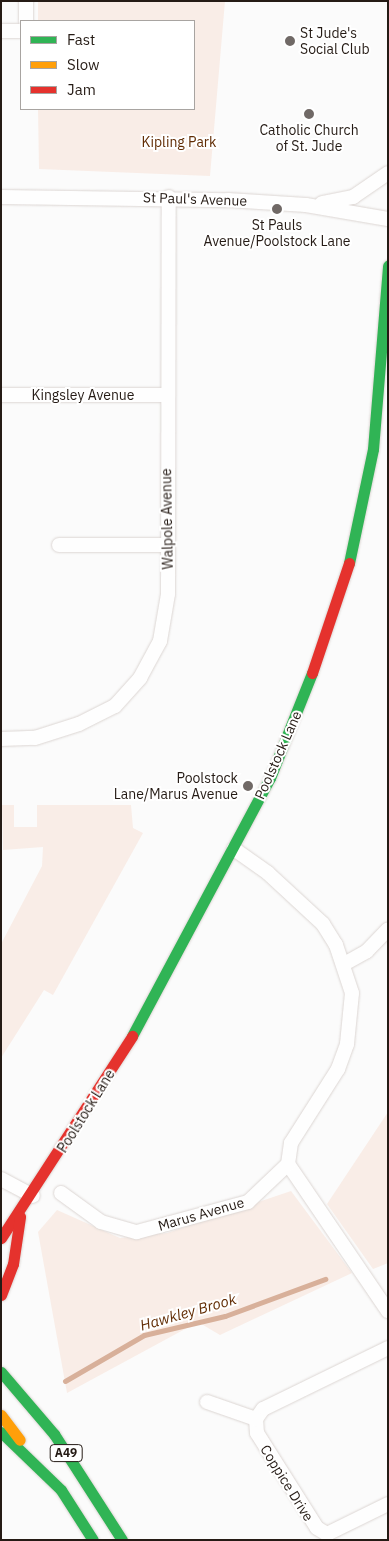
<!DOCTYPE html>
<style>
body{margin:0}
#map{position:relative;width:389px;height:1541px;overflow:hidden;background:#fbfbfb;font-family:"IBM Plex Sans",sans-serif}
div>[style]{position:absolute}
[style*='--x']{left:calc(var(--x)*1px);top:calc(var(--y)*1px);width:calc(var(--w)*1px);rotate:calc(var(--a)*1deg)}
.green>*{inset:0;background:#f9ede7}
.stream>*{height:5px;margin:-2.5px;padding:0 2.5px;transform-origin:2.5px;border-radius:2.5px;background:#d8b09a}
.roads{filter:drop-shadow(0 0 1px #dcd6d3) drop-shadow(0 0 1px #dcd6d3)}
.street>*{height:14px;margin:-7px;padding:0 7px;transform-origin:7px;border-radius:7px;background:#fefefe}
.fast>*{height:11px;margin:-5.5px;padding:0 5.5px;transform-origin:5.5px;border-radius:5.5px;background:#30b455}
.slow>*{height:11px;margin:-5.5px;padding:0 5.5px;transform-origin:5.5px;border-radius:5.5px;background:#ff9f0a}
.jam>*{height:11px;margin:-5.5px;padding:0 5.5px;transform-origin:5.5px;border-radius:5.5px;background:#e5322d}
.dots>*{width:14px;height:14px;translate:-50% -50%;box-sizing:border-box;border:2px solid #fff;border-radius:50%}
span{translate:-50% -50%;white-space:nowrap;text-align:center;line-height:1.15;-webkit-text-stroke:4px #fff;paint-order:stroke}
.shield-label span{padding:1px 4px;background:#fff;border:1px solid;border-radius:4px;-webkit-text-stroke-width:0}
.shield-label{font-size:12px;color:#251b15;font-weight:700}
.poi-label{font-size:14px;color:#251b15}
.left{translate:0 -50%;text-align:left}
.right{translate:-100% -50%;text-align:right}
.park-label{font-size:14px;color:#612c04}
.street-label{font-size:14px;color:#251b15}
.water-label{font-size:15px;color:#622d05;font-style:italic}
.frame{position:absolute;inset:0;border:2px solid #251b15;pointer-events:none}
.legend{position:absolute;left:20px;top:20px;width:175px;height:90px;box-sizing:border-box;background:#fff;border:1px solid #a8a4a1;margin:0;padding:6px 9px;list-style:none;font-size:15px;color:#251b15}
.legend li{display:flex;align-items:center;gap:10px;height:25px}
.legend b{width:25px;border:1px solid #a8a4a1}
</style>
<div id="map">
<div class="green">
<div style="clip-path:polygon(38px 1px,225px 1px,210px 176px,39px 169px,38px 109px,194px 109px,194px 21px,38px 21px)"></div>
<div style="clip-path:polygon(2px 805px,14px 805px,14px 827px,37px 827px,37px 805px,131px 805px,133px 828px,143px 833px,53px 995px,44px 990px,1px 1058px,1px 944px,42px 866px,43px 847px,3px 850px)"></div>
<div style="clip-path:polygon(388px 1112px,388px 1263px,373px 1269px,327px 1204px)"></div>
<div style="clip-path:polygon(291px 1191px,352px 1273px,220px 1335px,198px 1322px,67px 1393px,38px 1232px,57px 1210px,120px 1238px,167px 1233px)"></div>
</div>
<div class="stream">
<div style="--x:65;--y:1381;--w:91;--a:-30.2"></div>
<div style="--x:144;--y:1335;--w:83;--a:-13.2"></div>
<div style="--x:225;--y:1316;--w:107;--a:-20.3"></div>
</div>
<div class="roads">
<div class="street">
<div style="--x:26;--y:1;--w:20;--a:90"></div>
<div style="--x:1;--y:31;--w:20;--a:0"></div>
<div style="--x:1;--y:197;--w:227;--a:0.8"></div>
<div style="--x:228;--y:200;--w:78;--a:3.7"></div>
<div style="--x:306;--y:205;--w:83;--a:9.7"></div>
<div style="--x:322;--y:203;--w:32;--a:-11"></div>
<div style="--x:353;--y:197;--w:42;--a:-34.4"></div>
<div style="--x:1;--y:395;--w:164;--a:0"></div>
<div style="--x:59;--y:545;--w:108;--a:0"></div>
<div style="--x:1;--y:739;--w:34;--a:-2"></div>
<div style="--x:35;--y:738;--w:46;--a:-17.7"></div>
<div style="--x:79;--y:724;--w:40;--a:-26.6"></div>
<div style="--x:115;--y:706;--w:38;--a:-48"></div>
<div style="--x:140;--y:678;--w:42;--a:-61.6"></div>
<div style="--x:160;--y:641;--w:48;--a:-80.3"></div>
<div style="--x:168;--y:594;--w:397;--a:-89.9"></div>
<div style="--x:344;--y:964;--w:26;--a:-29"></div>
<div style="--x:367;--y:951;--w:30;--a:-46"></div>
<div style="--x:288;--y:1164;--w:178;--a:55.8"></div>
<div style="--x:1;--y:1179;--w:36;--a:28"></div>
<div style="--x:61;--y:1193;--w:49;--a:35.9"></div>
<div style="--x:101;--y:1222;--w:37;--a:16"></div>
<div style="--x:137;--y:1232;--w:115;--a:-15.1"></div>
<div style="--x:248;--y:1202;--w:55;--a:-43.5"></div>
<div style="--x:288;--y:1164;--w:21;--a:-82"></div>
<div style="--x:291;--y:1143;--w:88;--a:-57.6"></div>
<div style="--x:338;--y:1069;--w:27;--a:-70"></div>
<div style="--x:347;--y:1044;--w:51;--a:-84.4"></div>
<div style="--x:352;--y:993;--w:51;--a:-108.4"></div>
<div style="--x:336;--y:945;--w:25;--a:-122"></div>
<div style="--x:323;--y:924;--w:75;--a:-137.2"></div>
<div style="--x:268;--y:873;--w:42;--a:-144.8"></div>
<div style="--x:388;--y:1348;--w:139;--a:154"></div>
<div style="--x:263;--y:1409;--w:12;--a:125"></div>
<div style="--x:256;--y:1419;--w:14;--a:86"></div>
<div style="--x:257;--y:1433;--w:112;--a:57.7"></div>
<div style="--x:317;--y:1528;--w:12;--a:31"></div>
<div style="--x:327;--y:1534;--w:68;--a:-26.2"></div>
<div style="--x:207;--y:1402;--w:52;--a:19.1"></div>
</div>
<div class="fast">
<div style="--x:349;--y:563;--w:116;--a:-78.1"></div>
<div style="--x:373;--y:449;--w:184;--a:-85.3"></div>
<div style="--x:132;--y:1036;--w:293;--a:-61.9"></div>
<div style="--x:270;--y:778;--w:113;--a:-68.2"></div>
<div style="--x:1;--y:1372;--w:82;--a:49.5"></div>
<div style="--x:54;--y:1434;--w:126;--a:57.3"></div>
<div style="--x:1;--y:1432;--w:83;--a:44"></div>
<div style="--x:61;--y:1490;--w:59;--a:57.4"></div>
</div>
<div class="slow">
<div style="--x:1;--y:1415;--w:31;--a:53"></div>
</div>
<div class="jam">
<div style="--x:312;--y:673;--w:116;--a:-71.4"></div>
<div style="--x:1;--y:1238;--w:241;--a:-57"></div>
<div style="--x:1;--y:1295;--w:33;--a:-69"></div>
<div style="--x:13;--y:1264;--w:48;--a:-81.5"></div>
</div>
</div>
<div class="dots">
<div style="left:290px;top:41px;background:#706966"></div>
<div style="left:309px;top:114px;background:#706966"></div>
<div style="left:277px;top:209px;background:#706966"></div>
<div style="left:248px;top:786px;background:#706966"></div>
</div>
<div class="shield-label">
<span style="left:66px;top:1453px">A49</span>
</div>
<div class="poi-label">
<span class="left" style="left:300px;top:41px">St Jude's<br>Social Club</span>
<span style="left:309px;top:138px">Catholic Church<br>of St. Jude</span>
<span style="left:277px;top:233px">St Pauls<br>Avenue/Poolstock Lane</span>
<span class="right" style="left:238px;top:786px">Poolstock<br>Lane/Marus Avenue</span>
</div>
<div class="park-label">
<span style="left:179px;top:142px">Kipling Park</span>
</div>
<div class="street-label">
<span style="left:195px;top:199px;rotate:2deg">St Paul's Avenue</span>
<span style="left:83px;top:395px">Kingsley Avenue</span>
<span style="left:167px;top:519px;rotate:-91deg">Walpole Avenue</span>
<span style="left:278px;top:755px;rotate:-66deg">Poolstock Lane</span>
<span style="left:86px;top:1111px;rotate:-58deg">Poolstock Lane</span>
<span style="left:201px;top:1214px;rotate:-16deg">Marus Avenue</span>
<span style="left:287px;top:1483px;rotate:58deg">Coppice Drive</span>
</div>
<div class="water-label">
<span style="left:188px;top:1312px;rotate:-16deg">Hawkley Brook</span>
</div>
<div class="frame"></div>
<ul class="legend">
<li><b style="height:6px;background:#30b455"></b>Fast</li>
<li><b style="height:6px;background:#ff9f0a"></b>Slow</li>
<li><b style="height:6px;background:#e5322d"></b>Jam</li>
</ul>
</div>
